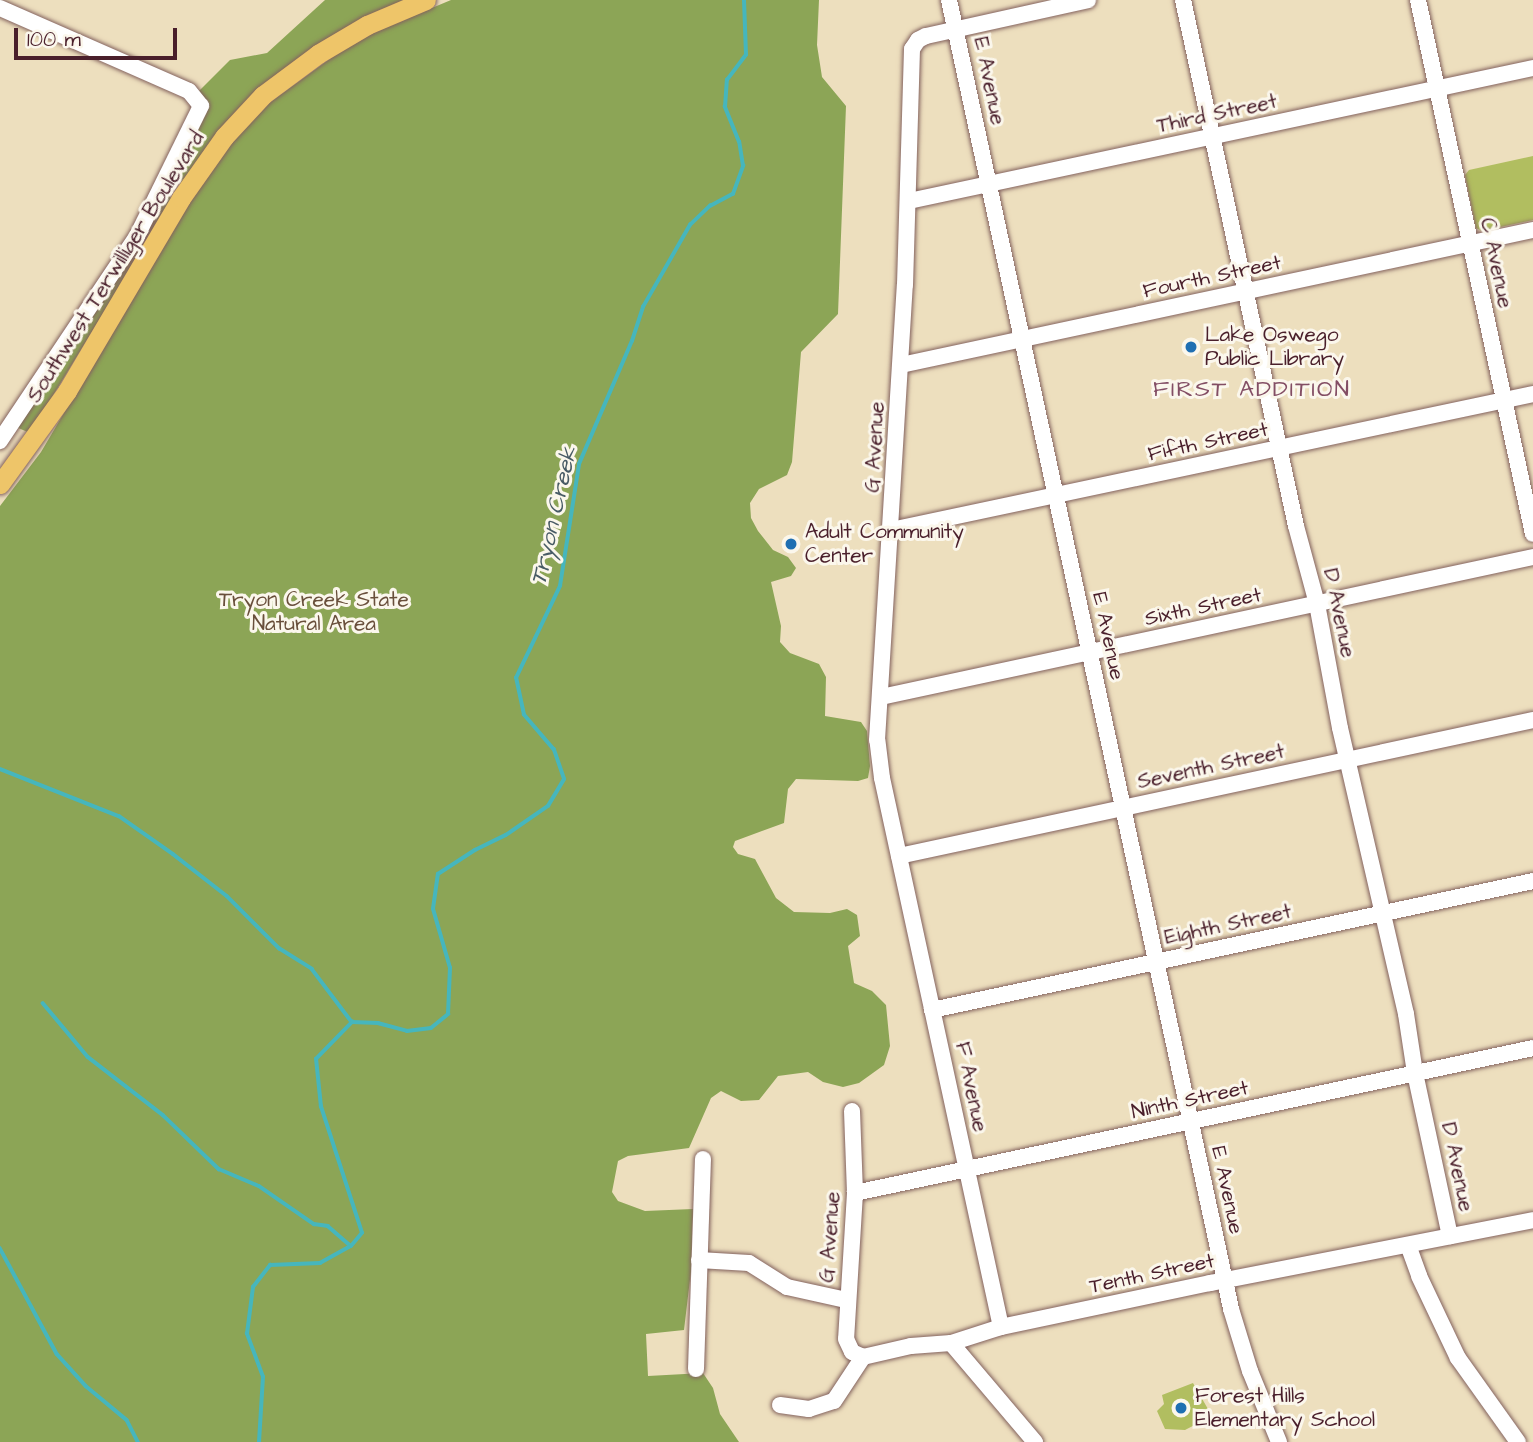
<!DOCTYPE html>
<style>
body{margin:0}
#map{position:relative;width:1533px;height:1442px;overflow:hidden;background:#eddfbe;font-family:"Architects Daughter",sans-serif}
div>[style]{position:absolute}
[style*='--x']{left:calc(var(--x)*1px);top:calc(var(--y)*1px);width:calc(var(--w)*1px);rotate:calc(var(--a)*1deg)}
.green>*{inset:0;background:#b1be60}
.forest>*{inset:0;background:#8ca556}
.stream>*{height:3.5px;margin:-1.75px;padding:0 1.75px;transform-origin:1.75px;border-radius:1.75px;background:#46b6bd}
.roads{filter:drop-shadow(0 0 2px #83625e) drop-shadow(0 0 2px #83625e)}
.minor>*{height:16px;margin:-8px;padding:0 8px;transform-origin:8px;border-radius:8px;background:#fff}
.major>*{height:19px;margin:-9.5px;padding:0 9.5px;transform-origin:9.5px;border-radius:9.5px;background:#eec569}
.dots>*{width:19px;height:19px;translate:-50% -50%;box-sizing:border-box;border:4px solid #fbf7ec;border-radius:50%}
span{translate:-50% -50%;white-space:nowrap;text-align:center;line-height:1.15;-webkit-text-stroke:6px #fbf7ec;paint-order:stroke}
.street-label{font-size:21px;color:#4a1f2b}
.poi-label{font-size:21px;color:#4a1f2b}
.left{translate:0 -50%;text-align:left}
.park-label{font-size:21px;color:#694f3b}
.neighbourhood-label{font-size:23px;color:#834e64;letter-spacing:2px}
.water-label{font-size:23px;color:#485b65;font-style:italic}
.scale{position:absolute;left:14px;top:28px;width:163px;height:32px;box-sizing:border-box;border:4px solid #4a1f2b;border-top:0;padding-left:9px;font-size:21px;line-height:24px;white-space:nowrap;color:#4a1f2b;-webkit-text-stroke:5px #fbf7ec;paint-order:stroke}
</style>
<div id="map">
<div class="green">
<div style="clip-path:polygon(1533px 156px,1533px 220px,1482px 231px,1476px 228px,1465px 175px,1469px 170px)"></div>
<div style="clip-path:polygon(1193px 1383px,1212px 1416px,1185px 1430px,1165px 1429px,1157px 1411px,1164px 1404px,1162px 1395px)"></div>
</div>
<div class="forest">
<div style="clip-path:polygon(325px 0,407px 0,327px 39px,180px 186px,194px 96px,230px 60px,267px 53px)"></div>
<div style="clip-path:polygon(451px 0,819px 0,817px 45px,822px 77px,846px 106px,838px 314px,801px 352px,792px 462px,787px 475px,759px 489px,750px 503px,751px 518px,758px 531px,773px 550px,788px 557px,796px 568px,791px 576px,771px 582px,781px 626px,780px 642px,790px 653px,819px 664px,826px 677px,825px 716px,861px 722px,867px 731px,870px 766px,868px 778px,858px 781px,796px 779px,788px 789px,784px 823px,735px 841px,733px 847px,738px 854px,755px 859px,776px 898px,794px 912px,830px 913px,847px 909px,857px 915px,860px 936px,848px 946px,854px 983px,872px 991px,886px 1005px,890px 1046px,884px 1065px,859px 1083px,843px 1087px,823px 1082px,808px 1072px,778px 1076px,759px 1100px,741px 1101px,721px 1091px,711px 1098px,689px 1148px,628px 1156px,618px 1161px,612px 1192px,618px 1201px,645px 1211px,693px 1209px,691px 1271px,684px 1330px,646px 1334px,648px 1376px,703px 1373px,713px 1388px,720px 1414px,739px 1442px,0 1442px,0 506px,41px 452px,203px 177px,228px 143px,261px 109px,338px 53px,377px 31px)"></div>
<div style="clip-path:polygon(164px 194px,173px 199px,30px 433px,16px 427px)"></div>
</div>
<div class="stream">
<div style="--x:0;--y:769;--w:128;--a:21.6"></div>
<div style="--x:119;--y:816;--w:66;--a:35.1"></div>
<div style="--x:173;--y:854;--w:68;--a:37.9"></div>
<div style="--x:227;--y:896;--w:74;--a:45"></div>
<div style="--x:279;--y:948;--w:39;--a:32"></div>
<div style="--x:312;--y:969;--w:66;--a:53"></div>
<div style="--x:43;--y:1003;--w:70;--a:50.2"></div>
<div style="--x:88;--y:1057;--w:95;--a:37.7"></div>
<div style="--x:163;--y:1115;--w:78;--a:44"></div>
<div style="--x:219;--y:1169;--w:43;--a:23"></div>
<div style="--x:259;--y:1186;--w:67;--a:34.6"></div>
<div style="--x:314;--y:1224;--w:14;--a:8"></div>
<div style="--x:328;--y:1226;--w:30;--a:41"></div>
<div style="--x:0;--y:1248;--w:120;--a:61.7"></div>
<div style="--x:57;--y:1354;--w:43;--a:47.8"></div>
<div style="--x:86;--y:1386;--w:53;--a:39.7"></div>
<div style="--x:127;--y:1420;--w:25;--a:63"></div>
<div style="--x:259;--y:1442;--w:65;--a:-86.5"></div>
<div style="--x:263;--y:1377;--w:46;--a:-110.4"></div>
<div style="--x:247;--y:1334;--w:47;--a:-82.7"></div>
<div style="--x:253;--y:1287;--w:28;--a:-52"></div>
<div style="--x:270;--y:1265;--w:50;--a:-2.3"></div>
<div style="--x:320;--y:1263;--w:35;--a:-29"></div>
<div style="--x:351;--y:1246;--w:17;--a:-50"></div>
<div style="--x:362;--y:1233;--w:133;--a:-108"></div>
<div style="--x:321;--y:1107;--w:48;--a:-95.9"></div>
<div style="--x:316;--y:1059;--w:52;--a:-45.8"></div>
<div style="--x:352;--y:1022;--w:26;--a:2"></div>
<div style="--x:378;--y:1023;--w:30;--a:15"></div>
<div style="--x:407;--y:1031;--w:24;--a:-7"></div>
<div style="--x:431;--y:1028;--w:22;--a:-39"></div>
<div style="--x:448;--y:1014;--w:46;--a:-87.5"></div>
<div style="--x:450;--y:968;--w:61;--a:-106.1"></div>
<div style="--x:433;--y:909;--w:35;--a:-82"></div>
<div style="--x:438;--y:874;--w:44;--a:-33"></div>
<div style="--x:475;--y:850;--w:34;--a:-26"></div>
<div style="--x:506;--y:835;--w:51;--a:-34.6"></div>
<div style="--x:548;--y:806;--w:31;--a:-59"></div>
<div style="--x:564;--y:779;--w:31;--a:-109"></div>
<div style="--x:554;--y:750;--w:46;--a:-130.6"></div>
<div style="--x:524;--y:715;--w:38;--a:-102"></div>
<div style="--x:516;--y:678;--w:102;--a:-64.4"></div>
<div style="--x:560;--y:586;--w:123;--a:-81.1"></div>
<div style="--x:579;--y:464;--w:134;--a:-66.7"></div>
<div style="--x:632;--y:341;--w:36;--a:-72"></div>
<div style="--x:643;--y:307;--w:95;--a:-60.2"></div>
<div style="--x:690;--y:225;--w:28;--a:-44"></div>
<div style="--x:710;--y:206;--w:26;--a:-28"></div>
<div style="--x:733;--y:194;--w:30;--a:-70"></div>
<div style="--x:743;--y:166;--w:24;--a:-99"></div>
<div style="--x:739;--y:142;--w:38;--a:-112"></div>
<div style="--x:725;--y:107;--w:27;--a:-86"></div>
<div style="--x:727;--y:80;--w:31;--a:-53"></div>
<div style="--x:746;--y:55;--w:55;--a:-92.1"></div>
</div>
<div class="roads">
<div class="minor">
<div style="--x:949;--y:0;--w:1339;--a:77.84"></div>
<div style="--x:1231;--y:1309;--w:65;--a:73"></div>
<div style="--x:1250;--y:1371;--w:77;--a:67.8"></div>
<div style="--x:1183;--y:0;--w:538;--a:77.88"></div>
<div style="--x:1296;--y:526;--w:81;--a:74.9"></div>
<div style="--x:1317;--y:604;--w:126;--a:79.5"></div>
<div style="--x:1340;--y:728;--w:294;--a:77"></div>
<div style="--x:1406;--y:1014;--w:60;--a:81.3"></div>
<div style="--x:1415;--y:1073;--w:167;--a:77.9"></div>
<div style="--x:1418;--y:0;--w:546;--a:77.85"></div>
<div style="--x:0;--y:8;--w:206;--a:23.7"></div>
<div style="--x:189;--y:91;--w:19;--a:51"></div>
<div style="--x:201;--y:106;--w:145;--a:116.2"></div>
<div style="--x:137;--y:236;--w:247;--a:123.8"></div>
<div style="--x:909;--y:201;--w:638;--a:-12.03"></div>
<div style="--x:901;--y:365;--w:646;--a:-12.06"></div>
<div style="--x:891;--y:530;--w:656;--a:-11.96"></div>
<div style="--x:881;--y:697;--w:667;--a:-12.12"></div>
<div style="--x:899;--y:856;--w:648;--a:-12.11"></div>
<div style="--x:932;--y:1010;--w:615;--a:-12.11"></div>
<div style="--x:852;--y:1111;--w:82;--a:87.9"></div>
<div style="--x:855;--y:1193;--w:146;--a:93.5"></div>
<div style="--x:846;--y:1339;--w:14;--a:65"></div>
<div style="--x:852;--y:1352;--w:12;--a:24"></div>
<div style="--x:855;--y:1193;--w:693;--a:-12.07"></div>
<div style="--x:1408;--y:1245;--w:33;--a:70"></div>
<div style="--x:1419;--y:1276;--w:91;--a:64.6"></div>
<div style="--x:1458;--y:1358;--w:103;--a:54.5"></div>
<div style="--x:699;--y:1260;--w:50;--a:3.4"></div>
<div style="--x:749;--y:1263;--w:45;--a:32.3"></div>
<div style="--x:787;--y:1287;--w:60;--a:12.4"></div>
<div style="--x:1001;--y:1327;--w:562;--a:-102.23"></div>
<div style="--x:882;--y:778;--w:38;--a:-97"></div>
<div style="--x:877;--y:740;--w:456;--a:-86.5"></div>
<div style="--x:905;--y:285;--w:236;--a:-88.3"></div>
<div style="--x:912;--y:49;--w:11;--a:-56"></div>
<div style="--x:918;--y:40;--w:9;--a:-27"></div>
<div style="--x:926;--y:36;--w:166;--a:-12.5"></div>
<div style="--x:951;--y:1343;--w:130;--a:49.7"></div>
<div style="--x:863;--y:1357;--w:49;--a:-12.9"></div>
<div style="--x:911;--y:1346;--w:40;--a:-4.3"></div>
<div style="--x:951;--y:1343;--w:52;--a:-17.7"></div>
<div style="--x:1001;--y:1327;--w:214;--a:-11.9"></div>
<div style="--x:1210;--y:1283;--w:329;--a:-11"></div>
<div style="--x:696;--y:1369;--w:210;--a:-88.1"></div>
<div style="--x:780;--y:1405;--w:29;--a:8"></div>
<div style="--x:809;--y:1409;--w:26;--a:-18"></div>
<div style="--x:834;--y:1401;--w:53;--a:-56.6"></div>
</div>
<div class="major">
<div style="--x:0;--y:484;--w:115;--a:-54.2"></div>
<div style="--x:67;--y:391;--w:224;--a:-59.4"></div>
<div style="--x:181;--y:198;--w:75;--a:-54.8"></div>
<div style="--x:224;--y:137;--w:57;--a:-47.1"></div>
<div style="--x:263;--y:95;--w:69;--a:-36.7"></div>
<div style="--x:318;--y:54;--w:57;--a:-30.6"></div>
<div style="--x:367;--y:25;--w:64;--a:-23"></div>
</div>
</div>
<div class="dots">
<div style="left:1191px;top:347px;background:#1f6fb2"></div>
<div style="left:791px;top:544px;background:#1f6fb2"></div>
<div style="left:1181px;top:1408px;background:#1f6fb2"></div>
</div>
<div class="street-label">
<span style="left:989px;top:81px;rotate:78deg">E Avenue</span>
<span style="left:1217px;top:114px;rotate:-12deg">Third Street</span>
<span style="left:1496px;top:263px;rotate:78deg">C Avenue</span>
<span style="left:116px;top:267px;rotate:-58deg">Southwest Terwilliger Boulevard</span>
<span style="left:1212px;top:277px;rotate:-12deg">Fourth Street</span>
<span style="left:1208px;top:442px;rotate:-12deg">Fifth Street</span>
<span style="left:875px;top:447px;rotate:-87deg">G Avenue</span>
<span style="left:1203px;top:607px;rotate:-12deg">Sixth Street</span>
<span style="left:1339px;top:613px;rotate:78deg">D Avenue</span>
<span style="left:1108px;top:636px;rotate:78deg">E Avenue</span>
<span style="left:1211px;top:767px;rotate:-12deg">Seventh Street</span>
<span style="left:1228px;top:925px;rotate:-12deg">Eighth Street</span>
<span style="left:971px;top:1087px;rotate:78deg">F Avenue</span>
<span style="left:1190px;top:1100px;rotate:-12deg">Ninth Street</span>
<span style="left:1457px;top:1167px;rotate:78deg">D Avenue</span>
<span style="left:1227px;top:1190px;rotate:78deg">E Avenue</span>
<span style="left:830px;top:1237px;rotate:-86deg">G Avenue</span>
<span style="left:1152px;top:1274px;rotate:-12deg">Tenth Street</span>
</div>
<div class="poi-label">
<span class="left" style="left:1205px;top:347px">Lake Oswego<br>Public Library</span>
<span class="left" style="left:805px;top:544px">Adult Community<br>Center</span>
<span class="left" style="left:1195px;top:1408px">Forest Hills<br>Elementary School</span>
</div>
<div class="park-label">
<span style="left:314px;top:612px">Tryon Creek State<br>Natural Area</span>
</div>
<div class="neighbourhood-label">
<span style="left:1252px;top:389px">FIRST ADDITION</span>
</div>
<div class="water-label">
<span style="left:554px;top:516px;rotate:-77deg">Tryon Creek</span>
</div>
<div class="scale">100 m</div>
</div>
